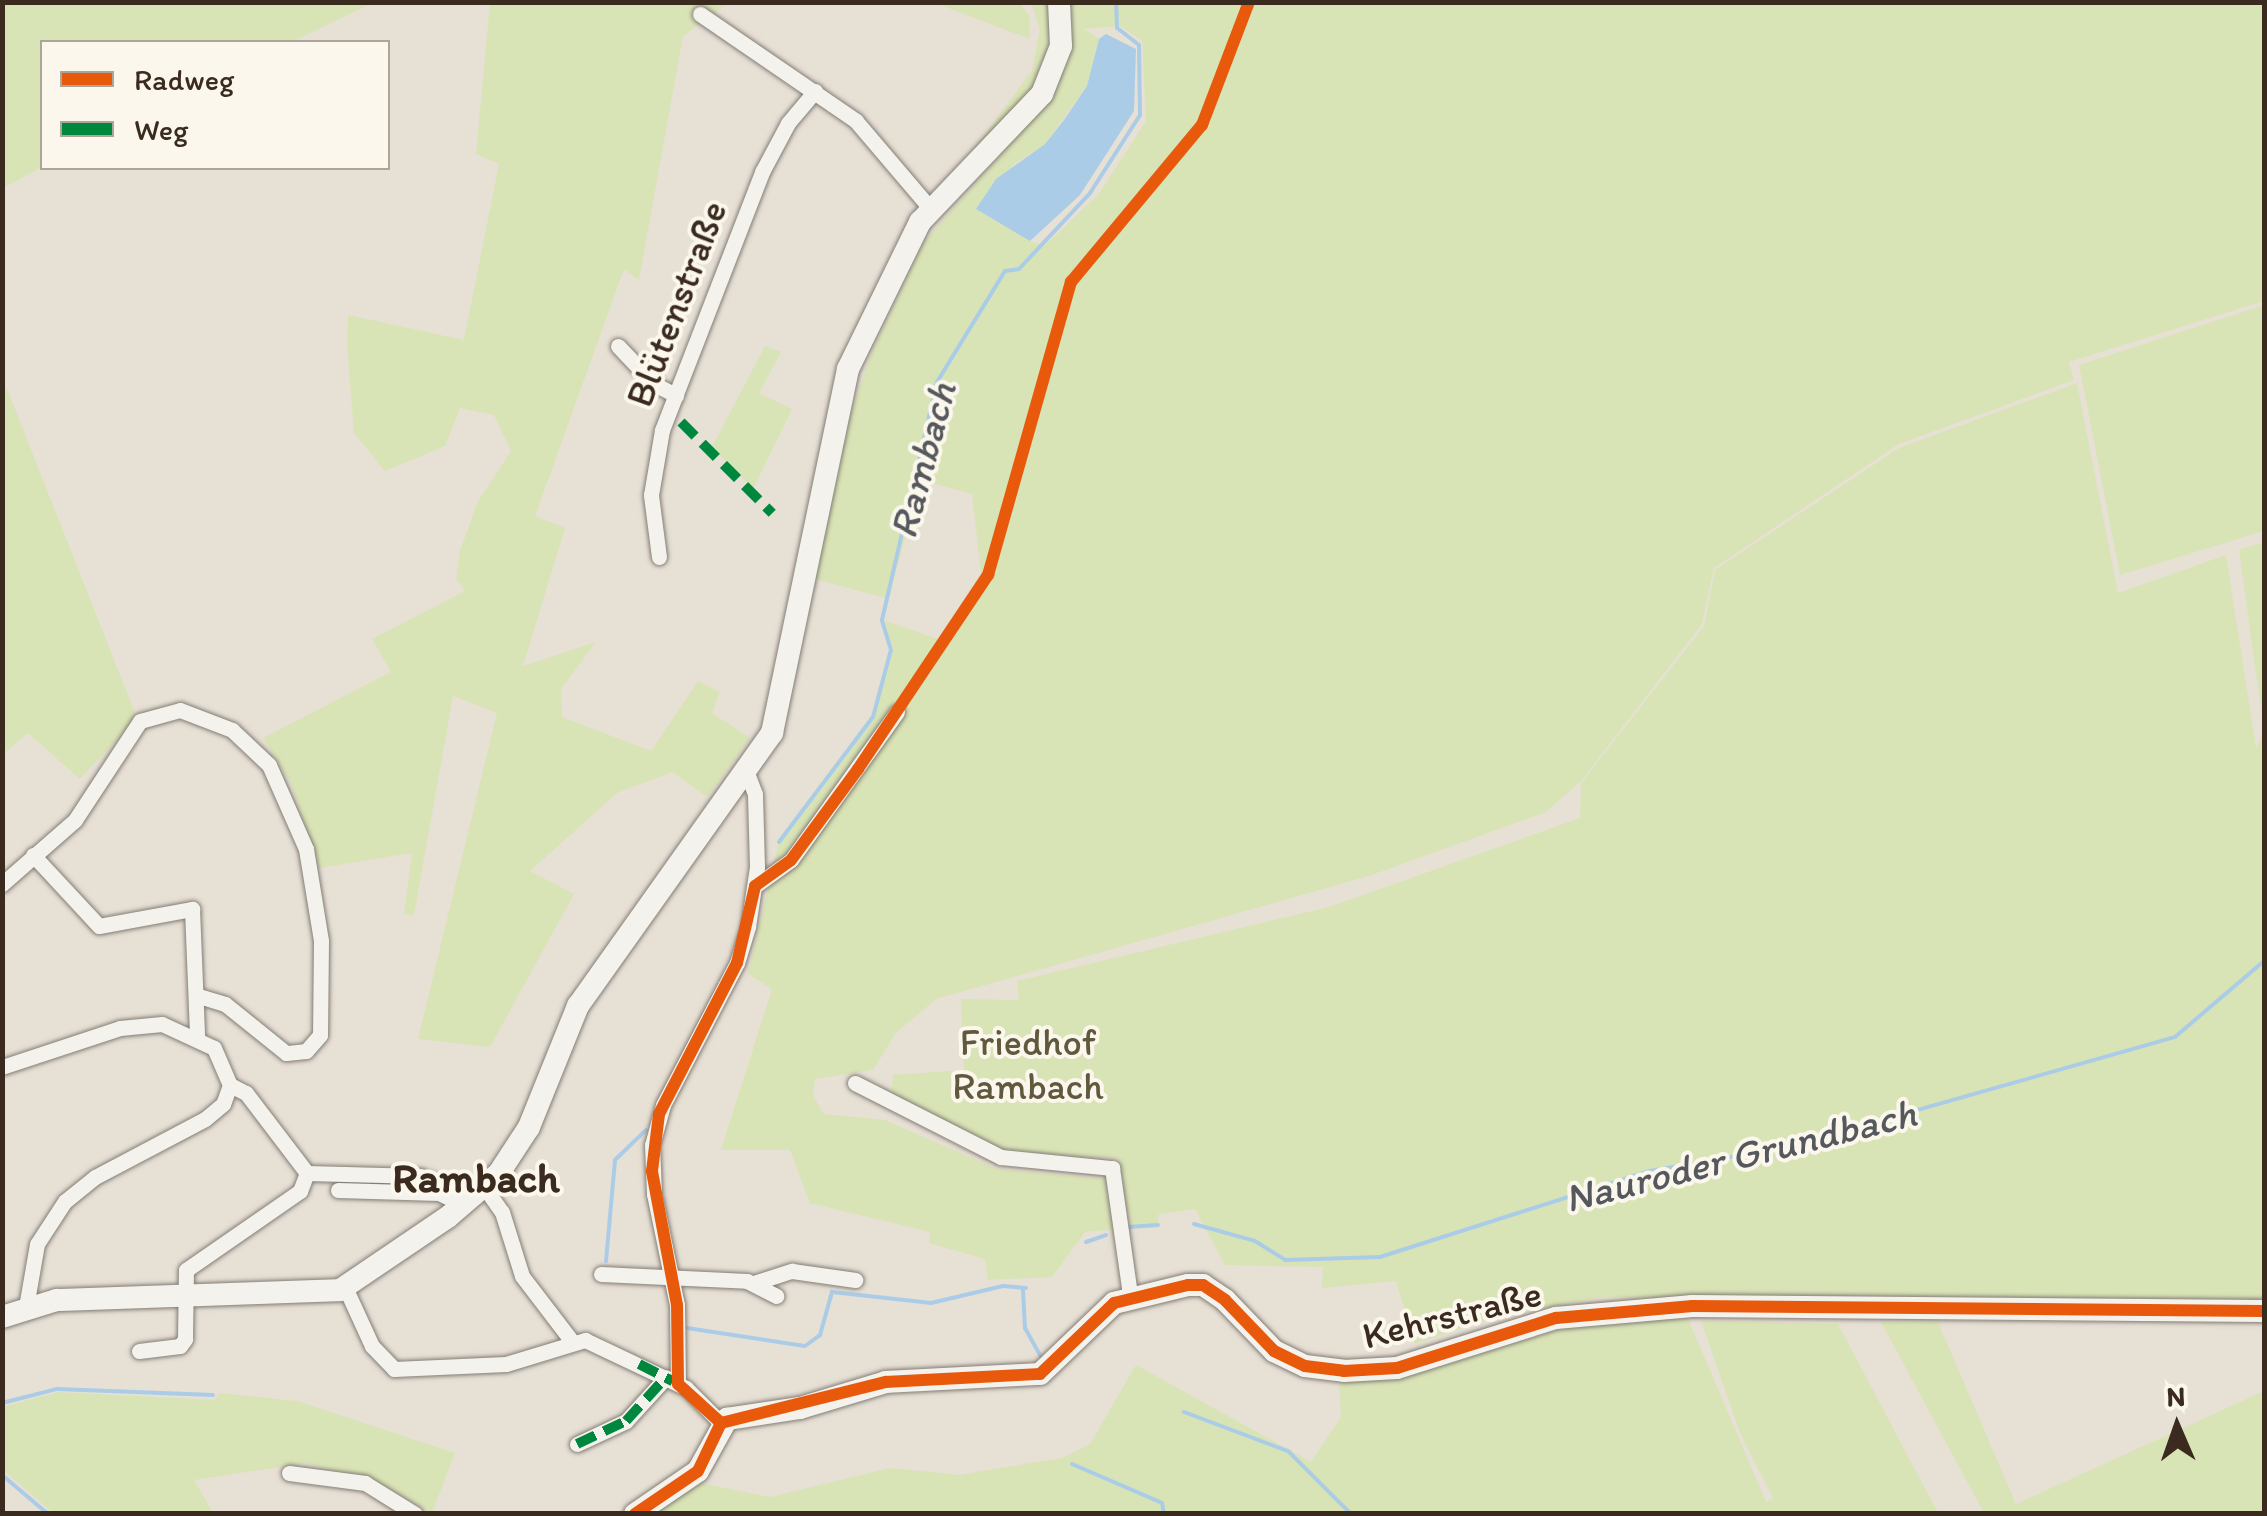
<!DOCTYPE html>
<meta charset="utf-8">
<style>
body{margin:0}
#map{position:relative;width:2267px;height:1516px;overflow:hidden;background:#e7e0d5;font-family:Itim,sans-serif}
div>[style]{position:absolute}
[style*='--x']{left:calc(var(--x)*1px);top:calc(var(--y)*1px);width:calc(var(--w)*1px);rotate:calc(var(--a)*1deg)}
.green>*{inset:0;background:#d9e4b6}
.water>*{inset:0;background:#abcce6}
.stream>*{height:4px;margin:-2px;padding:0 2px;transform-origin:2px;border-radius:2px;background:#abcce6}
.roads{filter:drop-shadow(0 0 2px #837d75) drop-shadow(0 0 2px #837d75)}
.street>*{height:15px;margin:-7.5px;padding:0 7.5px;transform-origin:7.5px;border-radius:7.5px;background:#f4f2ed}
.secondary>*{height:22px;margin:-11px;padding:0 11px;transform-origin:11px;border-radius:11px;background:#f4f2ed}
.quiet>*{height:10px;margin-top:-5px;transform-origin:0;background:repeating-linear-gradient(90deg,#00873e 0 20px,transparent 0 30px)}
.cycleway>*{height:12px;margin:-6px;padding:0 6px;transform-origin:6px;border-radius:6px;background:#e8590c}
span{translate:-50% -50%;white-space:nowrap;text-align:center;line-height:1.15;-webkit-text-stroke:8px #fbf7ec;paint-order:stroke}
.street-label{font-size:38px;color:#3b2a1e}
.park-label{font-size:38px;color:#60593e}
.water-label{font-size:40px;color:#55585c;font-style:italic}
.quarter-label{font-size:42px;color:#3b2a1e;font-weight:700}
.frame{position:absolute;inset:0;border:5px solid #3b2a1e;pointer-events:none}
.legend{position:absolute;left:40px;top:40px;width:350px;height:130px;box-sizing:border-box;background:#fbf7ec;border:2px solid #aea59a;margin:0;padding:12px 18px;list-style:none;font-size:30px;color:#3b2a1e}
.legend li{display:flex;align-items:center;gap:20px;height:50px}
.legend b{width:50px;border:2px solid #aea59a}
.north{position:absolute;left:2127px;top:1376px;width:100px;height:100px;-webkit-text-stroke:8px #fbf7ec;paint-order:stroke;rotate:358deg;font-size:28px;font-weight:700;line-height:40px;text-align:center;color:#3b2a1e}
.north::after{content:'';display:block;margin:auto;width:35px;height:45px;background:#3b2a1e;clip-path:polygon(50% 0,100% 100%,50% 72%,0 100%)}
</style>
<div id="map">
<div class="green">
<div style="clip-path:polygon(3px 2px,372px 2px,372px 3px,292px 42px,42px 42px,42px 167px,3px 188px)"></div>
<div style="clip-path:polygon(490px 3px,728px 3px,683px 36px,639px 280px,624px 269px,535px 516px,565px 528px,523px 666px,596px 642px,561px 689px,562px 717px,651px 751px,698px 681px,720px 692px,712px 713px,750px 738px,707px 797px,672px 772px,617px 793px,530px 871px,574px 894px,490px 1047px,418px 1039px,497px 713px,453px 696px,414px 915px,404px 914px,412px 853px,319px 868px,291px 783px,263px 738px,391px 672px,372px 639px,465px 591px,456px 579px,460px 551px,477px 503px,511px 451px,494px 415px,460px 408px,445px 446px,385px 471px,354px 433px,347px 346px,348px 315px,464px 340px,499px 164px,476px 154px)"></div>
<div style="clip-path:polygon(935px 3px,1019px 3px,1029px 15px,1030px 39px)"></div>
<div style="clip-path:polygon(1031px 3px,1050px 3px,1052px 44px,1035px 89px,972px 152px,1032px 70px,1040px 29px)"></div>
<div style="clip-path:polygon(evenodd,1065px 3px,2264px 3px,2264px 301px,2069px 362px,2074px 380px,1899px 444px,1714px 568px,1702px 624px,1581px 781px,1546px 812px,1369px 876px,936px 999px,896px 1033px,873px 1070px,815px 1079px,813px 1096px,824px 1114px,885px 1120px,997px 1169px,1106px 1179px,1116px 1229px,1085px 1232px,1052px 1277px,988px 1280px,985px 1259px,929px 1243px,930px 1232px,810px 1203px,790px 1150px,721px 1150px,772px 989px,748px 974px,779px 841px,874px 717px,893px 650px,883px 620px,940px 640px,981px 573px,972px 494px,920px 480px,889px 599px,815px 579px,849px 419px,872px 352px,924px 242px,1039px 112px,1065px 3px,1120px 26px,1142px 41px,1146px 121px,1098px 195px,1044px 246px,1030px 241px,976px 209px,1014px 164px,1045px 144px,1087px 86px,1099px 39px,1084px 29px,1120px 26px)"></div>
<div style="clip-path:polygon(2264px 305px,2264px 531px,2120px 575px,2079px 365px)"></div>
<div style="clip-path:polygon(765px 346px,781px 352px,759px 393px,792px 409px,753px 489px,712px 447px)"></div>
<div style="clip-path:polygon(2px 376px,137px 718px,80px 779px,28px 733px,3px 754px)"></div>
<div style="clip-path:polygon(2077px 383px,2118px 593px,2226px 555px,2256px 748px,2264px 732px,2239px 550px,2264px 542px,2264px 1302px,1603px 1297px,1501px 1315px,1415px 1344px,1396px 1281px,1322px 1288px,1323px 1267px,1225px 1265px,1195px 1209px,1159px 1214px,1157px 1223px,1131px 1227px,1118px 1158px,1004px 1155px,891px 1096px,893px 1075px,964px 1070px,961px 999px,1019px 1000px,1017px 981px,1329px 907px,1580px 818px,1581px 783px,1704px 626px,1715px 570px,1899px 448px)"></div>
<div style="clip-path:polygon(1686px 1314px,1766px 1502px,1773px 1498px,1740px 1433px,1701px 1321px,1838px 1324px,1938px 1513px,646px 1514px,700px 1483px,770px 1497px,890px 1468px,959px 1475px,1062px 1458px,1090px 1444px,1136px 1365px,1311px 1462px,1341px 1417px,1339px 1381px,1397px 1378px,1579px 1324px)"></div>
<div style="clip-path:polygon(1881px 1322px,1938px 1322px,2016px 1504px,2264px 1391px,2264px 1513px,1984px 1513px)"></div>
<div style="clip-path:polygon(58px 1392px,214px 1400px,220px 1393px,297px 1401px,455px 1453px,432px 1513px,378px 1483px,306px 1463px,194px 1480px,213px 1513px,53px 1513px,3px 1470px,2px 1407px)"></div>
</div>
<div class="water">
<div style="clip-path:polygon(1106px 34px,1136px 49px,1134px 111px,1080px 195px,1030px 241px,976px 209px,996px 179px,1045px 144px,1064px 120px,1087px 86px,1099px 39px)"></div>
</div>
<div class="stream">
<div style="--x:779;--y:842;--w:156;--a:-53.1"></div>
<div style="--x:873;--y:717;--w:69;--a:-75"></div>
<div style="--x:891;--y:650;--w:31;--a:-107"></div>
<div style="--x:882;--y:620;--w:244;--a:-77"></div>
<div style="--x:937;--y:382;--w:130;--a:-58.5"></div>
<div style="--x:1005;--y:271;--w:14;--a:-8"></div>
<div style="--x:1019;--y:269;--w:104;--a:-46.9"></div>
<div style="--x:1090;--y:193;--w:93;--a:-57.3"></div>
<div style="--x:1140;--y:115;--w:70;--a:-90.8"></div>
<div style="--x:1139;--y:45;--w:28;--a:-142"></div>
<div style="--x:1117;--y:28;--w:26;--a:-92"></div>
<div style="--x:1194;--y:1224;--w:63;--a:15.6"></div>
<div style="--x:1255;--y:1241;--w:36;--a:32"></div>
<div style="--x:1285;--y:1260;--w:95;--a:-1.8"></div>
<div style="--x:1380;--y:1257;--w:283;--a:-17.7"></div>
<div style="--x:1650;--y:1171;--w:135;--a:-9.8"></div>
<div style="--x:1783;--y:1148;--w:407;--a:-15.8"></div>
<div style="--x:2175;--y:1037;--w:117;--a:-40.5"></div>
<div style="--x:1128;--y:1227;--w:30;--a:-4"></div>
<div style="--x:1086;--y:1242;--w:21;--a:-19"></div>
<div style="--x:606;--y:1261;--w:101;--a:-84.9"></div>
<div style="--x:615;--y:1160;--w:43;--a:-44.1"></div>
<div style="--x:1023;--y:1291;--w:37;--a:87"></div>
<div style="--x:1025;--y:1328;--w:37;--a:61"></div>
<div style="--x:687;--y:1328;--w:119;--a:8.7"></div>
<div style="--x:805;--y:1346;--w:19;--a:-36"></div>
<div style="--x:820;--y:1335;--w:45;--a:-74.4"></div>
<div style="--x:832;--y:1292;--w:100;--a:6.3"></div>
<div style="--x:931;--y:1303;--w:74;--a:-13.3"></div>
<div style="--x:1003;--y:1286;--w:23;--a:5"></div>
<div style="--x:2;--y:1403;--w:57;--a:-14.3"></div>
<div style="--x:57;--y:1389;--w:156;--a:2.2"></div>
<div style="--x:1184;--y:1412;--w:111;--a:20.6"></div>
<div style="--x:1288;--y:1451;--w:89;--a:45"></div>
<div style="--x:1072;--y:1464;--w:98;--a:23.4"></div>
<div style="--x:1162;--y:1503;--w:11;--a:80"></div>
<div style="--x:2;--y:1475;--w:60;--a:40.3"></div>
</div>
<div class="roads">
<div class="street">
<div style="--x:700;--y:14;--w:189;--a:34.4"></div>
<div style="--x:856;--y:121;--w:114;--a:49.6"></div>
<div style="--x:618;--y:346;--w:52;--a:46.5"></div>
<div style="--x:654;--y:384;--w:25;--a:27"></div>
<div style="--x:659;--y:557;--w:63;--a:-97.4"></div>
<div style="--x:651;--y:495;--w:66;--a:-80.4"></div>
<div style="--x:662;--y:430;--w:277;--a:-68.8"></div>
<div style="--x:762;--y:172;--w:55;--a:-62"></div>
<div style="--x:788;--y:123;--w:42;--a:-49.8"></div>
<div style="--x:33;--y:855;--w:97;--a:47.1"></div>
<div style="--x:99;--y:926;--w:95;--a:-10.4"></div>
<div style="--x:192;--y:909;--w:126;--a:87.7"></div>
<div style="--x:2;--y:884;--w:97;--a:-41.2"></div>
<div style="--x:75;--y:820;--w:118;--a:-56.7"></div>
<div style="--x:140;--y:721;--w:41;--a:-15.4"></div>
<div style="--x:180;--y:710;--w:56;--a:21"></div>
<div style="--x:232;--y:730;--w:51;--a:43.4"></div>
<div style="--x:269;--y:765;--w:92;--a:66.2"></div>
<div style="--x:306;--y:849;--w:93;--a:80.7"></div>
<div style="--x:321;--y:941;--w:94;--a:90.6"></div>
<div style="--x:320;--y:1035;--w:21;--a:131"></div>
<div style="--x:306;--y:1051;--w:20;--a:174"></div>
<div style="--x:286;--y:1053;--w:78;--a:-141.2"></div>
<div style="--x:225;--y:1004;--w:27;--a:-163"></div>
<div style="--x:755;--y:886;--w:44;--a:-35.8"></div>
<div style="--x:791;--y:860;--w:182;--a:-54.4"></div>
<div style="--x:2;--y:1067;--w:124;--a:-18.3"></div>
<div style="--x:120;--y:1028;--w:42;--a:-5.4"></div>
<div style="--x:162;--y:1024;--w:57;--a:24.8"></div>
<div style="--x:214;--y:1048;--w:40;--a:66.6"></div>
<div style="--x:230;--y:1085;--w:20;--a:110"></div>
<div style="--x:223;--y:1104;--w:23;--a:140"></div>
<div style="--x:205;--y:1119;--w:124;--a:152.2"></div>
<div style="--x:95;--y:1177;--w:38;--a:141"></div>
<div style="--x:65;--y:1201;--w:51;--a:123.1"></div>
<div style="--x:37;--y:1244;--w:64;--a:99.9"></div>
<div style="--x:855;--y:1083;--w:164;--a:26.9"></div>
<div style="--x:1001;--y:1157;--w:112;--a:5.7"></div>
<div style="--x:1112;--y:1168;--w:128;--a:81.9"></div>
<div style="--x:230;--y:1085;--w:18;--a:27"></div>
<div style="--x:246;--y:1093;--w:101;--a:52.7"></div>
<div style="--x:307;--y:1173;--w:113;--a:1.5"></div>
<div style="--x:420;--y:1176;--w:59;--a:20.9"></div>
<div style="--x:485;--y:1188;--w:29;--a:55"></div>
<div style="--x:502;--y:1212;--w:67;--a:72.6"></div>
<div style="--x:522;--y:1276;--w:81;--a:52.6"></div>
<div style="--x:338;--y:1190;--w:101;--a:1.7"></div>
<div style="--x:439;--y:1193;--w:28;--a:26"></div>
<div style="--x:601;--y:1274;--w:146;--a:2.7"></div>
<div style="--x:747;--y:1281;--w:33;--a:27"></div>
<div style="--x:754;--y:1283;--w:40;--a:-18"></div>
<div style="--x:792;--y:1271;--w:64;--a:8.1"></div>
<div style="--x:345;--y:1287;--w:65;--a:65.4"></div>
<div style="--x:372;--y:1346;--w:32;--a:46"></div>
<div style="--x:394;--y:1369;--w:112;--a:-2.6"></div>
<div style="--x:506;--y:1364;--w:83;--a:-16.9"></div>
<div style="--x:585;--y:1340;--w:112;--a:25.4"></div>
<div style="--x:686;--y:1388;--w:49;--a:45"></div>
<div style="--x:139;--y:1351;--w:41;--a:-7"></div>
<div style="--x:180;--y:1346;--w:9;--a:-54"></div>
<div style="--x:185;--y:1339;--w:69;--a:-89.2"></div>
<div style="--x:186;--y:1270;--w:139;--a:-34.7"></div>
<div style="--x:300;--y:1191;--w:19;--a:-69"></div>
<div style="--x:678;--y:1384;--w:79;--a:-90.7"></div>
<div style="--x:677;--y:1305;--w:113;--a:-101.7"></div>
<div style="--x:654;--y:1194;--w:49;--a:-92.3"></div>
<div style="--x:652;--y:1145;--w:41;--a:-74.6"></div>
<div style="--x:663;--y:1105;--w:160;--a:-62.5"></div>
<div style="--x:737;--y:963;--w:38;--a:-73"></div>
<div style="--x:748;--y:927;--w:61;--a:-81.5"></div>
<div style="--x:757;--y:867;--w:73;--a:-91.6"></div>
<div style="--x:755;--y:794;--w:26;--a:-111"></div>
<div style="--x:577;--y:1444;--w:54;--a:-25.1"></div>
<div style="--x:626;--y:1421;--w:59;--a:-47.7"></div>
<div style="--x:289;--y:1473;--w:77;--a:7.5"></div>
<div style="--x:365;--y:1483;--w:59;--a:31.8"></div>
</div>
<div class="secondary">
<div style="--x:2;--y:1317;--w:58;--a:-17.2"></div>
<div style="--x:57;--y:1300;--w:283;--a:-2"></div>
<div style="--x:340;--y:1290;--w:130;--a:-34.1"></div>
<div style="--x:448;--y:1217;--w:67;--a:-40.8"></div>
<div style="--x:499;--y:1173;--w:55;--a:-56.9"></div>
<div style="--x:529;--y:1127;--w:131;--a:-68"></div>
<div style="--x:578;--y:1006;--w:335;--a:-54.6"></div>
<div style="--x:772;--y:733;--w:372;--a:-78.2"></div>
<div style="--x:848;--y:369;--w:164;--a:-63.9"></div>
<div style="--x:920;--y:222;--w:177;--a:-46.4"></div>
<div style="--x:1042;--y:94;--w:52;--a:-68.4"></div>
<div style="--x:1061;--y:46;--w:44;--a:-92.6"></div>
<div style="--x:635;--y:1514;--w:76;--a:-34.3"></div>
<div style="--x:698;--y:1471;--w:60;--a:-60.9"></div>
<div style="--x:727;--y:1419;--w:74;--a:-8.6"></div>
<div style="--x:800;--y:1408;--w:90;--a:-16.8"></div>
<div style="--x:886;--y:1382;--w:154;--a:-3"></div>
<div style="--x:1040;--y:1374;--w:103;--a:-43.8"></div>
<div style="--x:1114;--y:1303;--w:76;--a:-13.7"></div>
<div style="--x:1188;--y:1285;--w:15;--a:0"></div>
<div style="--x:1203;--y:1285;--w:27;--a:34"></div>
<div style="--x:1225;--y:1300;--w:71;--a:46.1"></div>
<div style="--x:1274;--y:1351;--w:34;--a:26"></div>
<div style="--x:1305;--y:1366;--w:39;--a:7"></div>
<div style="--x:1344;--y:1371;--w:53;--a:-3.2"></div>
<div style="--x:1397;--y:1368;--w:167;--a:-17.5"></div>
<div style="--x:1556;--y:1318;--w:137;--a:-5"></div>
<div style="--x:1692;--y:1306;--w:572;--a:0.5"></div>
</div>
</div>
<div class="quiet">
<div style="--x:681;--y:422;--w:129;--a:45"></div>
<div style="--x:639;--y:1364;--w:38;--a:27"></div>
<div style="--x:577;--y:1444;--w:54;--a:-25.1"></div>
<div style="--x:626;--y:1421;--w:59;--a:-47.7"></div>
</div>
<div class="cycleway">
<div style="--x:721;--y:1423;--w:170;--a:-14"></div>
<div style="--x:886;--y:1382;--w:154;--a:-3"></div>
<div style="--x:1040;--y:1374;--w:103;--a:-43.8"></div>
<div style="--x:1114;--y:1303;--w:76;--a:-13.7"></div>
<div style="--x:1188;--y:1285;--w:15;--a:0"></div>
<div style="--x:1203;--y:1285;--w:27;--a:34"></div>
<div style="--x:1225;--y:1300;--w:71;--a:46.1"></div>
<div style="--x:1274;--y:1351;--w:34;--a:26"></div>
<div style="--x:1305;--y:1366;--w:39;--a:7"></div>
<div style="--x:1344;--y:1371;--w:53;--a:-3.2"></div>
<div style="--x:1397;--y:1368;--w:167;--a:-17.5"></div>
<div style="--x:1556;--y:1318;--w:137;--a:-5"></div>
<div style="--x:1692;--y:1306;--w:572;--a:0.5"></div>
<div style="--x:721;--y:1423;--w:58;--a:-137.8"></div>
<div style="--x:678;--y:1384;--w:79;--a:-90.7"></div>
<div style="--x:677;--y:1305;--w:136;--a:-100.6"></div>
<div style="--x:652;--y:1171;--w:57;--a:-83"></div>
<div style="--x:659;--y:1114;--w:170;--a:-62.7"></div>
<div style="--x:737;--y:963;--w:79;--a:-76.8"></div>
<div style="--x:755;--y:886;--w:44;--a:-35.8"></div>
<div style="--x:791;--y:860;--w:113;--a:-53.6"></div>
<div style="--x:858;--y:769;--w:234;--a:-56.2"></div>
<div style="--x:988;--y:575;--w:305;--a:-74.2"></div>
<div style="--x:1071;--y:282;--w:204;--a:-50.2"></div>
<div style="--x:1202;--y:125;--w:132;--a:-69.1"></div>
<div style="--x:635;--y:1514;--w:76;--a:-34.3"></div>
<div style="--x:698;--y:1471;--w:53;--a:-64.4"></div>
</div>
<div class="street-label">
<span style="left:677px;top:304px;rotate:-69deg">Blütenstraße</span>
<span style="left:1452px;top:1315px;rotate:-14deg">Kehrstraße</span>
</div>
<div class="park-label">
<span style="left:1028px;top:1065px">Friedhof<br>Rambach</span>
</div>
<div class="water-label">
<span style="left:922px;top:460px;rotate:-75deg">Rambach</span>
<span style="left:1740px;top:1155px;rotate:-14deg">Nauroder Grundbach</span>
</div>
<div class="quarter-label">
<span style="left:476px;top:1178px">Rambach</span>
</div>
<div class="frame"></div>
<ul class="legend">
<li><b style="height:12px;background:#e8590c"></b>Radweg</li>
<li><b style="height:12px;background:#00873e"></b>Weg</li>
</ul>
<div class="north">N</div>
</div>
